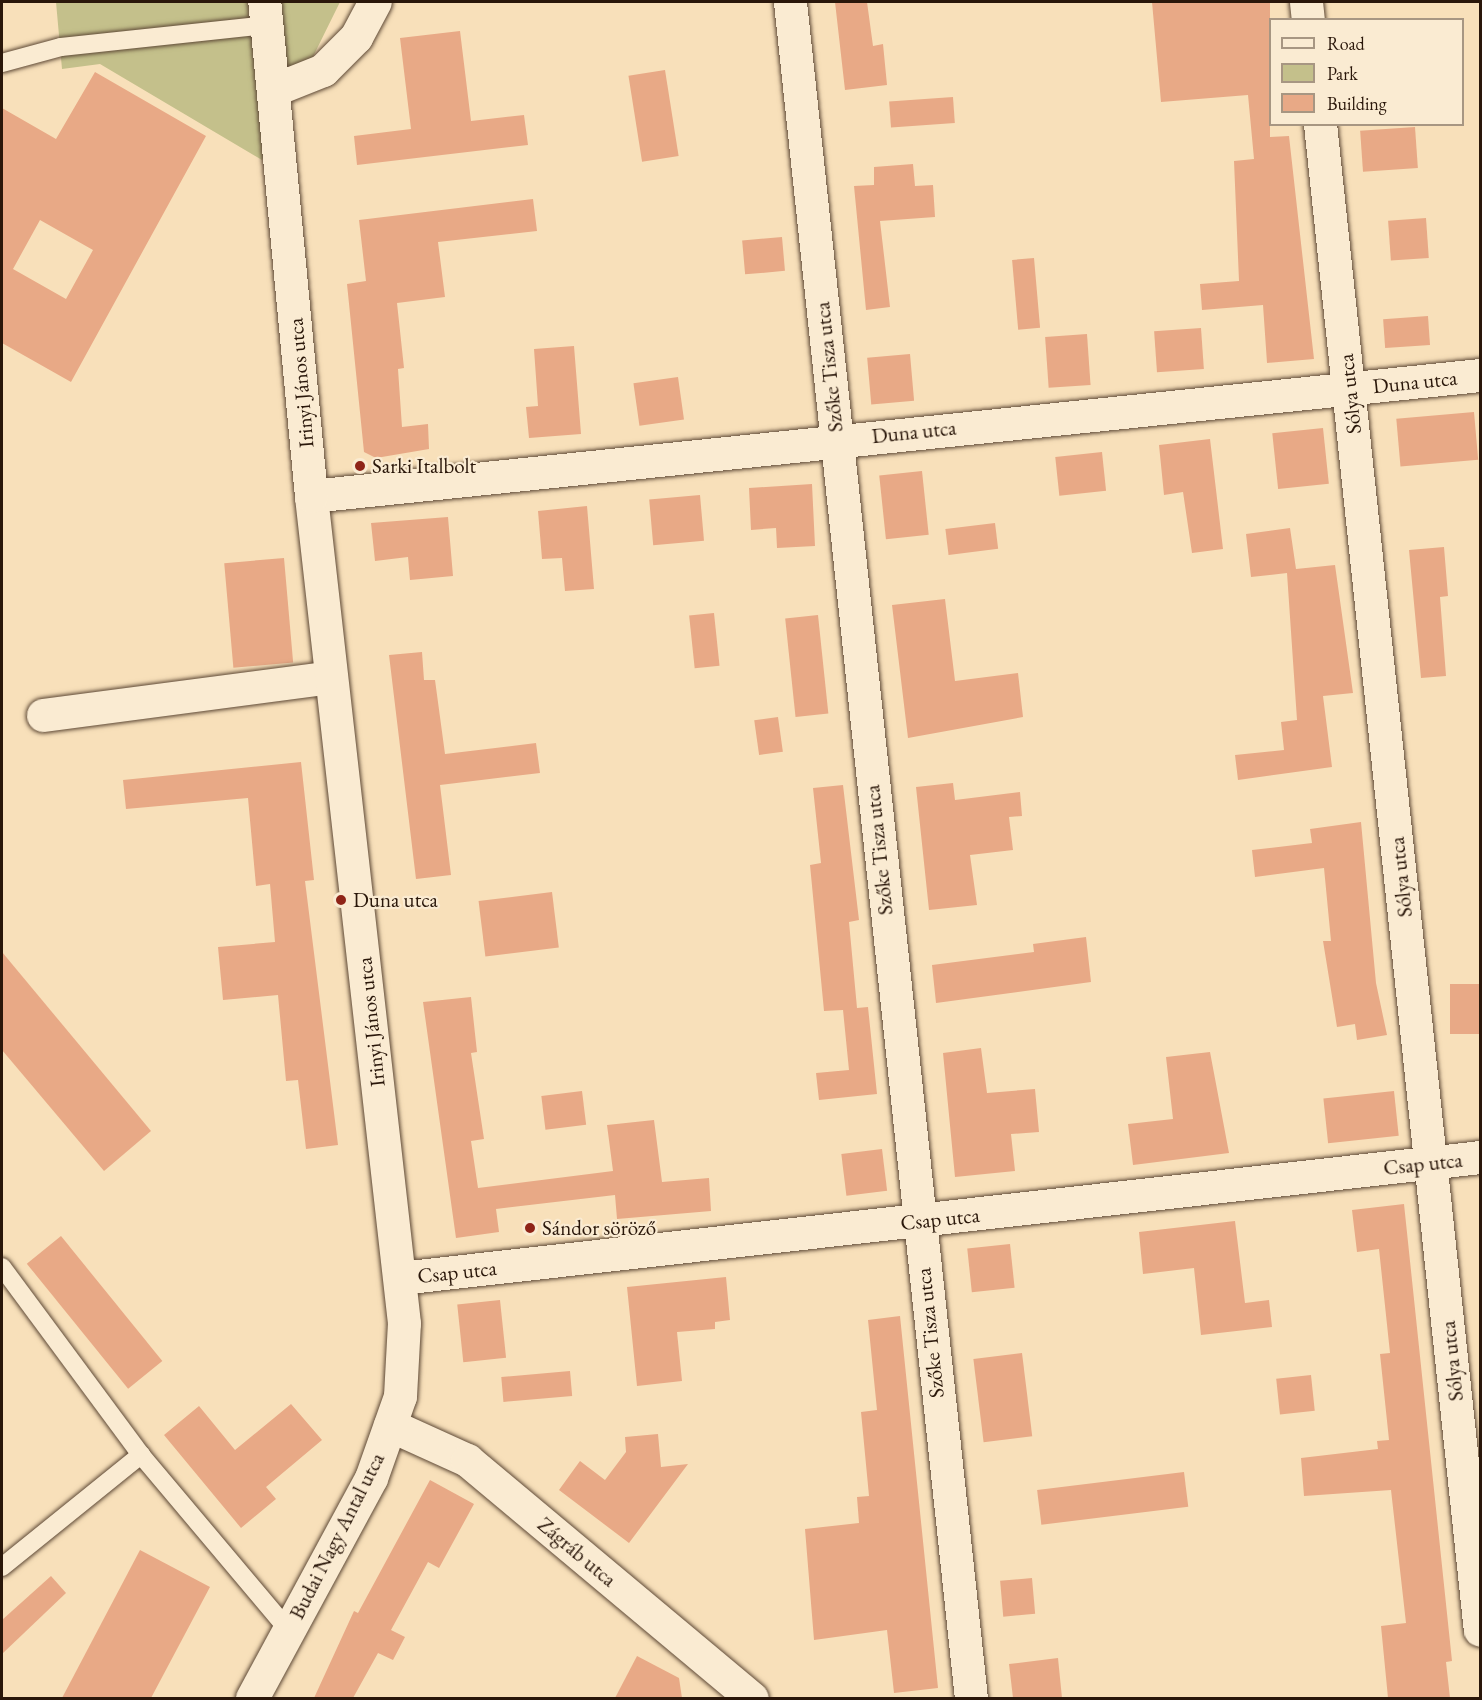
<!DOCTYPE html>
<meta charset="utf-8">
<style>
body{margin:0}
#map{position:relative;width:1482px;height:1700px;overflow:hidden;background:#f8e0ba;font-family:"EB Garamond",serif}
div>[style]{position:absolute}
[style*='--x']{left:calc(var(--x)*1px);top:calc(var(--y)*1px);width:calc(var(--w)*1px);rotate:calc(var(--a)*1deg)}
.green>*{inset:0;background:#c4c08b}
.building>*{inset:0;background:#e8a986;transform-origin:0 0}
.roads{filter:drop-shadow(0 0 2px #5e4936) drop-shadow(0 0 2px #5e4936)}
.service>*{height:18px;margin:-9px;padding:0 9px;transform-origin:9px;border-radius:9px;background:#faebd2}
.minor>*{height:33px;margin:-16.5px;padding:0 16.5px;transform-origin:16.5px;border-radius:16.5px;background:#faebd2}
.tertiary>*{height:33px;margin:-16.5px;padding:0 16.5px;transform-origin:16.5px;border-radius:16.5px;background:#faebd2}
.secondary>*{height:33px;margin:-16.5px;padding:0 16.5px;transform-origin:16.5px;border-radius:16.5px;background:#faebd2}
.dots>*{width:16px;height:16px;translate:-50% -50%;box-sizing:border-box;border:3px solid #faebd2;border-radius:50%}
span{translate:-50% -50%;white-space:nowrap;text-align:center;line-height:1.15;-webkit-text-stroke:4.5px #faebd2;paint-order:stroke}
.street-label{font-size:21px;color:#2a170a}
.poi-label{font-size:21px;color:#2a170a}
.left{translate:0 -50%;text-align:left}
.frame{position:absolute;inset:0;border:3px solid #2a170a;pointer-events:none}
.legend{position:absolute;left:1269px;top:18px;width:195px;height:108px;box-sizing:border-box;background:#faebd2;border:2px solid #a79682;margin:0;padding:8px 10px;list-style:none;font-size:18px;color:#2a170a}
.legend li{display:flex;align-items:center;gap:12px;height:30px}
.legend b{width:30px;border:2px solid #a79682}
</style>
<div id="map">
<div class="green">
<div style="clip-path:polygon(56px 2px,340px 2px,262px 160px,100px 64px,62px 69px)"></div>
</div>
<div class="building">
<div style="clip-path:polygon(835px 2px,867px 2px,873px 46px,883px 44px,887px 85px,845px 90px)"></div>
<div style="clip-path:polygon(1152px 2px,1270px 2px,1270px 137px,1289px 136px,1314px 359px,1267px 363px,1263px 305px,1202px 310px,1200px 284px,1239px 281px,1234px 161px,1254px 159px,1248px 95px,1161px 102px)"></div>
<div style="clip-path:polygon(460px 31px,471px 121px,524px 115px,528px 145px,357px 165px,354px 136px,411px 129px,400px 38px)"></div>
<div style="left:665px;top:70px;width:87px;height:37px;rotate:81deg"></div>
<div style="clip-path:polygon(evenodd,95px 72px,206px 136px,71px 382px,2px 343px,2px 108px,56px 139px,95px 72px,40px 220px,93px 250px,66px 299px,13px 269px,40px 220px)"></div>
<div style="left:953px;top:97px;width:26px;height:64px;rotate:86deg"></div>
<div style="left:1415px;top:127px;width:41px;height:55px;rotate:86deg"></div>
<div style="clip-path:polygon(913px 164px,915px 186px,933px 185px,935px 217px,880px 221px,890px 307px,866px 310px,854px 186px,874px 185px,874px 167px)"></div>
<div style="clip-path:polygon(533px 199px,537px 231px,438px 242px,445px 297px,397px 303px,404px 368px,398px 369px,402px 427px,428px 424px,429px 449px,376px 458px,364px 452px,347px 284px,366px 281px,359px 220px)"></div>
<div style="left:1426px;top:218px;width:40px;height:38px;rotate:86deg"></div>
<div style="left:782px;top:237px;width:34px;height:40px;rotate:85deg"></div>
<div style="left:1034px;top:258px;width:70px;height:22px;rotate:85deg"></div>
<div style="left:1428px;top:316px;width:29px;height:45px;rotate:86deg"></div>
<div style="left:1201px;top:328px;width:41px;height:47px;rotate:86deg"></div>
<div style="left:1087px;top:334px;width:51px;height:42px;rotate:86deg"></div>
<div style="clip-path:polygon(574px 346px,581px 434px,529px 438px,526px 407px,538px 406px,534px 349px)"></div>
<div style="left:910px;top:354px;width:47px;height:43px;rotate:85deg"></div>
<div style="left:678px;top:377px;width:43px;height:45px;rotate:82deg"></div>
<div style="left:1474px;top:412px;width:48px;height:78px;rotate:85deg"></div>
<div style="left:1323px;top:428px;width:56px;height:51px;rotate:84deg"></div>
<div style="clip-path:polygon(1210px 439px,1223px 549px,1192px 553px,1183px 492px,1164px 495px,1159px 445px)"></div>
<div style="left:1102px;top:452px;width:39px;height:47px;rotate:84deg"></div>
<div style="left:922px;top:471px;width:64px;height:43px;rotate:84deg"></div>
<div style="clip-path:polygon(812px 484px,815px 546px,777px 548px,776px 528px,751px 530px,749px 488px)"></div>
<div style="left:700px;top:495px;width:46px;height:51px;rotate:85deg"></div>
<div style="clip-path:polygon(587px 506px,594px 589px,565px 591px,562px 558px,542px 559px,538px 511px)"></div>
<div style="clip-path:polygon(448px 517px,453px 576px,410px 580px,408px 557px,375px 561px,371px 523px)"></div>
<div style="left:995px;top:523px;width:26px;height:50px;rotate:83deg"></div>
<div style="clip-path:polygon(1290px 528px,1296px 569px,1335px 565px,1353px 693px,1323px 696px,1332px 767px,1238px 780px,1235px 755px,1284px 750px,1281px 722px,1297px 720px,1287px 573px,1251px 577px,1246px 534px)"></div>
<div style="clip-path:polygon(1444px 547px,1448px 596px,1440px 597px,1446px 676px,1421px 678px,1409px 550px)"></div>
<div style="left:284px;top:558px;width:105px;height:60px;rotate:85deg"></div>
<div style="clip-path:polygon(945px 599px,955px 681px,1018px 673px,1023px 717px,908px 738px,892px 605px)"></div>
<div style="left:714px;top:613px;width:53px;height:25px;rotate:84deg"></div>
<div style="left:818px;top:615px;width:99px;height:33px;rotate:84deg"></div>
<div style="clip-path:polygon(422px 652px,424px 680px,435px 680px,445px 754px,536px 743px,540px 773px,440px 785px,451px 875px,416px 879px,389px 655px)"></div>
<div style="left:778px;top:717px;width:35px;height:24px;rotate:82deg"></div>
<div style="clip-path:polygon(301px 762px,314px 880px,305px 881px,338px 1145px,306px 1149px,298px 1080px,286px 1081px,278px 995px,223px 1000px,218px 947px,275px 942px,270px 884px,256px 886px,248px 798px,126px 809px,123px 780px)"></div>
<div style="clip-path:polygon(953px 783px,955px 800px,1020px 792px,1022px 816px,1009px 817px,1013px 850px,970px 855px,977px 905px,929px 910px,916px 787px)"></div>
<div style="clip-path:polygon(843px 785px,859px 920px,849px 922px,857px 1008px,868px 1007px,877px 1094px,819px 1100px,816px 1073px,849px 1070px,843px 1010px,824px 1011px,810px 865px,821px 863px,813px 788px)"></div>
<div style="clip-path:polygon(1361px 822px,1376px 983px,1387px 1035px,1357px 1040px,1355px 1024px,1337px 1027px,1323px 941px,1331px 941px,1324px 868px,1255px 877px,1252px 850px,1312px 843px,1310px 829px)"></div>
<div style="left:552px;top:892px;width:56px;height:74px;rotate:83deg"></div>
<div style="clip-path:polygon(1086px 937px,1091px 982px,936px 1003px,932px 965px,1034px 952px,1033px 944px)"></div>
<div style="clip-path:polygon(2px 952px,151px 1131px,104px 1171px,2px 1050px)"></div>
<div style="left:1480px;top:984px;width:50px;height:30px;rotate:90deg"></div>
<div style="clip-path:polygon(471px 997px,477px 1052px,471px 1053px,484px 1139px,471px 1141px,478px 1188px,613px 1171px,607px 1125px,654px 1120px,662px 1182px,709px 1178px,711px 1211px,617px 1219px,615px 1195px,496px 1209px,499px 1232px,456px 1238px,423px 1002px)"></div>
<div style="clip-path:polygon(981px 1048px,987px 1093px,1035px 1089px,1039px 1132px,1011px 1134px,1015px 1171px,955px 1177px,943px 1053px)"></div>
<div style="clip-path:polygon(1210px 1052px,1229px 1153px,1133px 1165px,1128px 1124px,1173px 1119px,1166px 1057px)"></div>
<div style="left:582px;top:1091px;width:34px;height:41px;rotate:83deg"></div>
<div style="left:1394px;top:1091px;width:45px;height:71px;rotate:84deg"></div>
<div style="left:882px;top:1149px;width:42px;height:41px;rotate:83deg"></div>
<div style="clip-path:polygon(1404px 1204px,1452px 1661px,1446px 1662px,1450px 1698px,1388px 1698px,1381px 1626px,1406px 1623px,1391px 1490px,1304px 1496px,1301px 1458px,1378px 1449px,1377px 1441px,1389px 1440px,1380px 1354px,1390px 1353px,1379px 1249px,1357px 1252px,1352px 1210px)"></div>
<div style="clip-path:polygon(1235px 1221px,1245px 1303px,1269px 1300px,1272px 1327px,1201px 1335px,1194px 1268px,1143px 1274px,1139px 1232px)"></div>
<div style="left:61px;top:1236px;width:161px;height:44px;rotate:51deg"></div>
<div style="left:1010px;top:1244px;width:44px;height:43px;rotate:84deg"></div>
<div style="clip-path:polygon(726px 1277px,730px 1320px,715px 1322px,715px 1329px,677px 1332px,682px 1381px,637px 1386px,627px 1287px)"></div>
<div style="left:500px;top:1300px;width:58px;height:43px;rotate:84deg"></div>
<div style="clip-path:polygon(900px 1316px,938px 1688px,894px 1693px,887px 1630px,814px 1640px,805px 1529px,859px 1523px,857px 1497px,869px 1496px,861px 1412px,877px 1410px,868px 1320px)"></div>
<div style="left:1022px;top:1353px;width:84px;height:49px;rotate:83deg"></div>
<div style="left:570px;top:1371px;width:25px;height:69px;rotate:85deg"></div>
<div style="left:1311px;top:1375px;width:36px;height:35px;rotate:84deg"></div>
<div style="clip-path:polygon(291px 1404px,322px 1440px,266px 1487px,276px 1499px,241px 1528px,164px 1435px,199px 1406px,235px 1450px)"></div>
<div style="clip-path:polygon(658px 1434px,661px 1467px,688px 1464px,629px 1543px,559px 1490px,580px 1461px,605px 1480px,626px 1452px,625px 1437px)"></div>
<div style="left:1184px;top:1472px;width:35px;height:148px;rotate:83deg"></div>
<div style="clip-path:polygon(430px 1480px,474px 1504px,439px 1568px,428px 1562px,391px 1630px,405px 1637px,393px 1660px,378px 1653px,353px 1698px,314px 1698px,354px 1611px,358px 1613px)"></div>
<div style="clip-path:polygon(140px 1550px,210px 1587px,151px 1698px,62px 1698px)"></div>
<div style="clip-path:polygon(51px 1576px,66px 1593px,2px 1654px,2px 1620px)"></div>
<div style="left:1032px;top:1578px;width:36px;height:32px;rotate:85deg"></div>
<div style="clip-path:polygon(637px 1656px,679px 1678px,682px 1698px,615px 1698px)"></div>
<div style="clip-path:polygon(1058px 1658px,1062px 1698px,1013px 1698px,1009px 1664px)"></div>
</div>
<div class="roads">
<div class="service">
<div style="--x:2;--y:63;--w:61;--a:-15.2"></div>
<div style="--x:61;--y:47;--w:206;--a:-6.1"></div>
<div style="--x:2;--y:1267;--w:234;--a:53.5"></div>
<div style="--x:141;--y:1455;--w:230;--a:49.9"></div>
<div style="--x:2;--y:1567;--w:179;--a:-38.9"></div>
</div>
<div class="minor">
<div style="--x:790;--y:2;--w:1706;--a:83.91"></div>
<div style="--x:1306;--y:2;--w:18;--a:84"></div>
<div style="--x:273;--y:90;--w:54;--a:-21.8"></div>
<div style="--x:323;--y:70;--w:47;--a:-45"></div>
<div style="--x:356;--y:37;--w:40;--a:-62"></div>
<div style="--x:1320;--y:124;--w:1514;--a:83.94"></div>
<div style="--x:311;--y:496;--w:1175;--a:-5.91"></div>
<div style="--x:43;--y:715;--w:290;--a:-7.5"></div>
<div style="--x:390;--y:1425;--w:85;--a:24.4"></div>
<div style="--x:467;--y:1460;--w:371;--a:39.9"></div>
</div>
<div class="tertiary">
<div style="--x:400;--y:1278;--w:1087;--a:-6.39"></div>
</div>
<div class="secondary">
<div style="--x:252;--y:1698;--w:250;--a:-61.6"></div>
<div style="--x:371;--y:1478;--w:87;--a:-70.5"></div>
<div style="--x:400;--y:1396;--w:73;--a:-86.9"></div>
<div style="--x:404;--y:1323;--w:832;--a:-96.42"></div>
<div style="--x:311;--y:496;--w:496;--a:-95.4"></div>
</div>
</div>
<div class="dots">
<div style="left:360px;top:466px;background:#8f2418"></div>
<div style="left:341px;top:900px;background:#8f2418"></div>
<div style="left:530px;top:1228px;background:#8f2418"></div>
</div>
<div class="street-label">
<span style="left:829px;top:367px;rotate:-96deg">Szőke Tisza utca</span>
<span style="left:1415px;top:382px;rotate:-6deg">Duna utca</span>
<span style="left:301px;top:383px;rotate:-95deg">Irinyi János utca</span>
<span style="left:1350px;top:394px;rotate:-96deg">Sólya utca</span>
<span style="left:914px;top:432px;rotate:-6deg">Duna utca</span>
<span style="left:879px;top:850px;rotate:-96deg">Szőke Tisza utca</span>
<span style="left:1401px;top:877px;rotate:-96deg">Sólya utca</span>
<span style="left:371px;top:1022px;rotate:-96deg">Irinyi János utca</span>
<span style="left:1423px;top:1164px;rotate:-6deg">Csap utca</span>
<span style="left:940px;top:1219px;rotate:-6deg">Csap utca</span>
<span style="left:457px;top:1272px;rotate:-6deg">Csap utca</span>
<span style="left:930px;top:1333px;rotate:-96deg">Szőke Tisza utca</span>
<span style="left:1452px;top:1361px;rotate:-96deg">Sólya utca</span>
<span style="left:337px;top:1536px;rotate:-63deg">Budai Nagy Antal utca</span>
<span style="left:577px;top:1552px;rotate:40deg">Zágráb utca</span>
</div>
<div class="poi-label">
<span class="left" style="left:372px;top:466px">Sarki Italbolt</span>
<span class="left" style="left:353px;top:900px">Duna utca</span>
<span class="left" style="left:542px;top:1228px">Sándor söröző</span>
</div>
<div class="frame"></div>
<ul class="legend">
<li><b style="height:8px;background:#faebd2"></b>Road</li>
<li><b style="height:16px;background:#c4c08b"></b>Park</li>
<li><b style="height:16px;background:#e8a986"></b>Building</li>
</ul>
</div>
